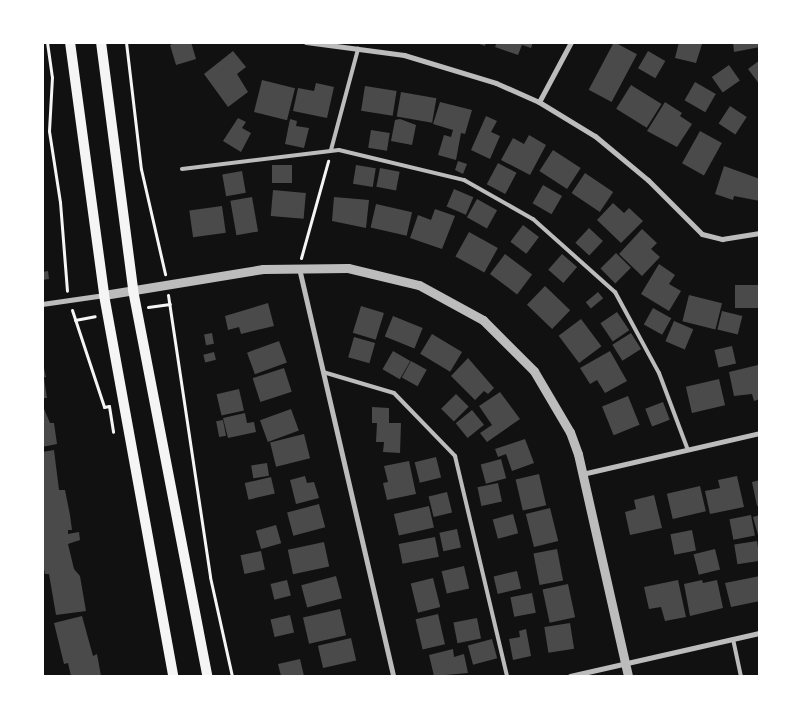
<!DOCTYPE html>
<style>
body{margin:0}
#map{position:relative;width:802px;height:719px;overflow:hidden;background:#111;font-family:"Golos Text",sans-serif}
div>[style]{position:absolute}
[style*='--x']{left:calc(var(--x)*1px);top:calc(var(--y)*1px);width:calc(var(--w)*1px);rotate:calc(var(--a)*1deg)}
.building>*{inset:0;background:#4a4a4a;transform-origin:0 0}
.path>*{height:3px;margin:-1.5px;padding:0 1.5px;transform-origin:1.5px;border-radius:1.5px;background:#f5f5f5}
.service>*{height:4px;margin:-2px;padding:0 2px;transform-origin:2px;border-radius:2px;background:#bcbcbc}
.minor>*{height:5px;margin:-2.5px;padding:0 2.5px;transform-origin:2.5px;border-radius:2.5px;background:#bcbcbc}
.tertiary>*{height:9px;margin:-4.5px;padding:0 4.5px;transform-origin:4.5px;border-radius:4.5px;background:#bcbcbc}
.secondary>*{height:10px;margin:-5px;padding:0 5px;transform-origin:5px;border-radius:5px;background:#f5f5f5}
span{translate:-50% -50%;white-space:nowrap;text-align:center;line-height:1.15;-webkit-text-stroke:4px #fff;paint-order:stroke}
.frame{position:absolute;inset:0;border:44px solid #fff;pointer-events:none}
</style>
<div id="map">
<div class="building">
<div style="clip-path:polygon(177px 42px,191px 42px,196px 59px,176px 65px,170px 45px)"></div>
<div style="clip-path:polygon(474px 42px,486px 42px,485px 46px)"></div>
<div style="clip-path:polygon(497px 42px,533px 42px,531px 48px,522px 45px,518px 55px,495px 47px)"></div>
<div style="left:614px;top:42px;width:26px;height:54px;rotate:28deg"></div>
<div style="clip-path:polygon(679px 42px,702px 44px,696px 63px,675px 58px)"></div>
<div style="clip-path:polygon(733px 42px,760px 42px,760px 47px,734px 52px)"></div>
<div style="clip-path:polygon(233px 51px,246px 67px,237px 74px,248px 92px,228px 107px,204px 74px)"></div>
<div style="left:648px;top:51px;width:20px;height:20px;rotate:30deg"></div>
<div style="clip-path:polygon(760px 60px,760px 85px,748px 69px)"></div>
<div style="left:729px;top:65px;width:19px;height:21px;rotate:55deg"></div>
<div style="left:262px;top:80px;width:34px;height:33px;rotate:14deg"></div>
<div style="left:695px;top:82px;width:24px;height:21px;rotate:30deg"></div>
<div style="clip-path:polygon(316px 83px,334px 87px,327px 118px,293px 111px,298px 88px,314px 91px)"></div>
<div style="left:631px;top:85px;width:36px;height:28px;rotate:32deg"></div>
<div style="left:365px;top:86px;width:32px;height:25px;rotate:9deg"></div>
<div style="left:401px;top:92px;width:36px;height:25px;rotate:10deg"></div>
<div style="clip-path:polygon(440px 102px,472px 110px,465px 134px,461px 133px,456px 160px,438px 155px,444px 135px,451px 137px,453px 130px,433px 124px)"></div>
<div style="clip-path:polygon(665px 102px,682px 113px,680px 116px,692px 124px,677px 147px,647px 131px)"></div>
<div style="left:730px;top:106px;width:20px;height:21px;rotate:33deg"></div>
<div style="clip-path:polygon(486px 116px,497px 121px,491px 132px,500px 136px,490px 159px,471px 150px)"></div>
<div style="clip-path:polygon(238px 118px,246px 122px,242px 128px,251px 133px,241px 152px,223px 141px)"></div>
<div style="clip-path:polygon(290px 119px,297px 121px,296px 126px,309px 128px,304px 148px,285px 144px)"></div>
<div style="clip-path:polygon(400px 119px,416px 125px,412px 145px,391px 141px,395px 120px)"></div>
<div style="left:371px;top:130px;width:19px;height:18px;rotate:9deg"></div>
<div style="left:700px;top:131px;width:25px;height:37px;rotate:29deg"></div>
<div style="clip-path:polygon(529px 135px,546px 145px,530px 175px,501px 160px,513px 138px,524px 144px)"></div>
<div style="left:553px;top:150px;width:33px;height:25px;rotate:33deg"></div>
<div style="clip-path:polygon(458px 161px,467px 164px,463px 174px,455px 170px)"></div>
<div style="left:498px;top:163px;width:21px;height:24px;rotate:28deg"></div>
<div style="left:272px;top:165px;width:20px;height:18px"></div>
<div style="left:356px;top:165px;width:20px;height:19px;rotate:9deg"></div>
<div style="clip-path:polygon(724px 166px,760px 179px,760px 201px,734px 196px,733px 200px,715px 194px)"></div>
<div style="left:380px;top:168px;width:20px;height:19px;rotate:11deg"></div>
<div style="left:242px;top:171px;width:22px;height:20px;rotate:80deg"></div>
<div style="left:585px;top:173px;width:34px;height:24px;rotate:34deg"></div>
<div style="left:543px;top:185px;width:22px;height:21px;rotate:30deg"></div>
<div style="left:454px;top:189px;width:21px;height:19px;rotate:23deg"></div>
<div style="left:273px;top:190px;width:33px;height:26px;rotate:5deg"></div>
<div style="left:252px;top:197px;width:35px;height:22px;rotate:80deg"></div>
<div style="clip-path:polygon(334px 197px,369px 200px,366px 228px,332px 221px)"></div>
<div style="left:477px;top:199px;width:23px;height:21px;rotate:29deg"></div>
<div style="clip-path:polygon(613px 203px,624px 213px,629px 208px,643px 221px,621px 243px,597px 220px)"></div>
<div style="left:376px;top:204px;width:37px;height:24px;rotate:13deg"></div>
<div style="left:222px;top:206px;width:27px;height:33px;rotate:82deg"></div>
<div style="clip-path:polygon(435px 209px,455px 216px,442px 249px,410px 238px,418px 215px,431px 220px)"></div>
<div style="left:523px;top:225px;width:20px;height:21px;rotate:37deg"></div>
<div style="left:589px;top:228px;width:19px;height:20px;rotate:43deg"></div>
<div style="clip-path:polygon(642px 229px,657px 243px,651px 249px,660px 257px,642px 276px,619px 254px)"></div>
<div style="left:469px;top:232px;width:33px;height:28px;rotate:29deg"></div>
<div style="left:616px;top:253px;width:21px;height:22px;rotate:45deg"></div>
<div style="left:505px;top:254px;width:34px;height:25px;rotate:37deg"></div>
<div style="left:562px;top:254px;width:20px;height:21px;rotate:41deg"></div>
<div style="clip-path:polygon(659px 264px,675px 275px,669px 284px,681px 291px,669px 311px,641px 294px)"></div>
<div style="clip-path:polygon(48px 271px,49px 279px,42px 280px,42px 272px)"></div>
<div style="left:760px;top:285px;width:23px;height:25px;rotate:90deg"></div>
<div style="left:545px;top:286px;width:35px;height:26px;rotate:44deg"></div>
<div style="left:598px;top:292px;width:8px;height:16px;rotate:50deg"></div>
<div style="left:689px;top:295px;width:34px;height:27px;rotate:14deg"></div>
<div style="clip-path:polygon(268px 303px,274px 326px,241px 334px,239px 327px,228px 330px,225px 316px)"></div>
<div style="left:361px;top:306px;width:24px;height:28px;rotate:17deg"></div>
<div style="left:653px;top:308px;width:21px;height:19px;rotate:29deg"></div>
<div style="left:722px;top:311px;width:21px;height:19px;rotate:14deg"></div>
<div style="left:617px;top:312px;width:22px;height:20px;rotate:56deg"></div>
<div style="left:393px;top:316px;width:32px;height:22px;rotate:22deg"></div>
<div style="left:581px;top:319px;width:34px;height:28px;rotate:53deg"></div>
<div style="left:674px;top:321px;width:21px;height:22px;rotate:23deg"></div>
<div style="left:212px;top:333px;width:11px;height:8px;rotate:80deg"></div>
<div style="left:631px;top:333px;width:19px;height:22px;rotate:58deg"></div>
<div style="left:432px;top:334px;width:35px;height:23px;rotate:31deg"></div>
<div style="left:354px;top:337px;width:22px;height:21px;rotate:16deg"></div>
<div style="left:279px;top:341px;width:23px;height:34px;rotate:70deg"></div>
<div style="left:732px;top:346px;width:18px;height:18px;rotate:77deg"></div>
<div style="left:393px;top:351px;width:20px;height:21px;rotate:30deg"></div>
<div style="clip-path:polygon(610px 351px,627px 381px,605px 393px,597px 380px,590px 384px,580px 368px)"></div>
<div style="left:214px;top:352px;width:8px;height:11px;rotate:76deg"></div>
<div style="clip-path:polygon(468px 358px,494px 388px,488px 394px,484px 391px,475px 400px,451px 376px)"></div>
<div style="clip-path:polygon(42px 359px,46px 377px,42px 378px)"></div>
<div style="left:411px;top:361px;width:18px;height:19px;rotate:29deg"></div>
<div style="clip-path:polygon(758px 365px,760px 399px,754px 401px,752px 394px,734px 396px,729px 372px)"></div>
<div style="left:284px;top:368px;width:25px;height:33px;rotate:72deg"></div>
<div style="clip-path:polygon(44px 378px,47px 398px,42px 398px,42px 379px)"></div>
<div style="left:719px;top:379px;width:27px;height:34px;rotate:77deg"></div>
<div style="left:239px;top:389px;width:22px;height:23px;rotate:77deg"></div>
<div style="clip-path:polygon(500px 392px,520px 419px,487px 442px,480px 433px,492px 425px,479px 406px)"></div>
<div style="left:456px;top:394px;width:18px;height:21px;rotate:45deg"></div>
<div style="left:628px;top:396px;width:31px;height:28px;rotate:68deg"></div>
<div style="left:663px;top:402px;width:19px;height:19px;rotate:69deg"></div>
<div style="clip-path:polygon(42px 404px,50px 423px,54px 423px,57px 444px,42px 447px)"></div>
<div style="clip-path:polygon(372px 407px,389px 408px,389px 423px,401px 423px,400px 453px,383px 452px,384px 442px,376px 442px,377px 423px,372px 423px)"></div>
<div style="left:291px;top:409px;width:23px;height:33px;rotate:70deg"></div>
<div style="left:472px;top:410px;width:19px;height:21px;rotate:51deg"></div>
<div style="clip-path:polygon(245px 413px,247px 423px,254px 422px,256px 432px,228px 438px,223px 418px)"></div>
<div style="left:223px;top:420px;width:16px;height:7px;rotate:79deg"></div>
<div style="left:304px;top:434px;width:25px;height:35px;rotate:76deg"></div>
<div style="clip-path:polygon(525px 439px,534px 463px,512px 471px,506px 454px,498px 457px,495px 449px)"></div>
<div style="clip-path:polygon(54px 450px,59px 490px,65px 490px,70px 515px,72px 530px,68px 530px,68px 534px,79px 532px,80px 540px,68px 544px,74px 569px,80px 576px,86px 611px,56px 615px,49px 574px,45px 574px,42px 559px,42px 452px)"></div>
<div style="left:436px;top:457px;width:21px;height:22px;rotate:76deg"></div>
<div style="left:501px;top:459px;width:20px;height:21px;rotate:75deg"></div>
<div style="clip-path:polygon(409px 461px,416px 494px,387px 500px,383px 483px,388px 482px,384px 466px)"></div>
<div style="left:267px;top:463px;width:13px;height:16px;rotate:81deg"></div>
<div style="left:539px;top:474px;width:32px;height:24px;rotate:77deg"></div>
<div style="clip-path:polygon(305px 476px,307px 483px,314px 482px,319px 498px,296px 504px,290px 480px)"></div>
<div style="clip-path:polygon(737px 476px,744px 507px,710px 514px,705px 491px,720px 488px,718px 480px)"></div>
<div style="left:271px;top:477px;width:17px;height:27px;rotate:77deg"></div>
<div style="clip-path:polygon(760px 480px,760px 505px,757px 506px,752px 482px)"></div>
<div style="left:498px;top:483px;width:19px;height:21px;rotate:78deg"></div>
<div style="left:700px;top:486px;width:26px;height:34px;rotate:77deg"></div>
<div style="left:447px;top:492px;width:21px;height:19px;rotate:76deg"></div>
<div style="clip-path:polygon(654px 495px,662px 528px,630px 535px,625px 512px,636px 509px,634px 500px)"></div>
<div style="left:319px;top:504px;width:24px;height:33px;rotate:75deg"></div>
<div style="left:429px;top:506px;width:22px;height:36px;rotate:77deg"></div>
<div style="left:550px;top:508px;width:34px;height:25px;rotate:76deg"></div>
<div style="left:513px;top:514px;width:20px;height:21px;rotate:75deg"></div>
<div style="left:751px;top:515px;width:21px;height:22px;rotate:79deg"></div>
<div style="clip-path:polygon(760px 515px,760px 535px,758px 535px,753px 517px)"></div>
<div style="left:276px;top:525px;width:19px;height:21px;rotate:74deg"></div>
<div style="left:457px;top:529px;width:19px;height:18px;rotate:78deg"></div>
<div style="left:692px;top:530px;width:21px;height:22px;rotate:79deg"></div>
<div style="left:435px;top:537px;width:20px;height:37px;rotate:79deg"></div>
<div style="left:757px;top:541px;width:20px;height:23px;rotate:81deg"></div>
<div style="left:324px;top:542px;width:25px;height:37px;rotate:78deg"></div>
<div style="left:557px;top:549px;width:32px;height:24px;rotate:79deg"></div>
<div style="left:715px;top:549px;width:21px;height:22px;rotate:76deg"></div>
<div style="left:261px;top:551px;width:19px;height:21px;rotate:78deg"></div>
<div style="left:464px;top:566px;width:23px;height:23px;rotate:77deg"></div>
<div style="left:517px;top:571px;width:18px;height:24px;rotate:77deg"></div>
<div style="left:336px;top:576px;width:23px;height:36px;rotate:75deg"></div>
<div style="clip-path:polygon(760px 576px,760px 601px,731px 607px,725px 583px)"></div>
<div style="left:433px;top:578px;width:30px;height:23px;rotate:76deg"></div>
<div style="left:287px;top:580px;width:16px;height:17px;rotate:76deg"></div>
<div style="clip-path:polygon(678px 580px,686px 617px,665px 621px,661px 607px,649px 609px,644px 587px)"></div>
<div style="clip-path:polygon(702px 580px,703px 583px,717px 580px,723px 608px,690px 616px,684px 584px)"></div>
<div style="left:568px;top:584px;width:34px;height:26px;rotate:78deg"></div>
<div style="left:532px;top:593px;width:20px;height:22px;rotate:79deg"></div>
<div style="left:340px;top:609px;width:27px;height:38px;rotate:77deg"></div>
<div style="left:438px;top:614px;width:31px;height:23px;rotate:77deg"></div>
<div style="left:290px;top:615px;width:18px;height:20px;rotate:77deg"></div>
<div style="clip-path:polygon(82px 616px,93px 656px,97px 654px,101px 676px,71px 676px,68px 663px,64px 664px,54px 623px)"></div>
<div style="left:477px;top:618px;width:21px;height:24px;rotate:79deg"></div>
<div style="left:570px;top:623px;width:26px;height:26px;rotate:81deg"></div>
<div style="clip-path:polygon(526px 629px,531px 656px,513px 660px,509px 639px,520px 637px,519px 631px)"></div>
<div style="left:351px;top:638px;width:23px;height:34px;rotate:77deg"></div>
<div style="left:492px;top:639px;width:20px;height:25px;rotate:75deg"></div>
<div style="clip-path:polygon(453px 649px,454px 657px,464px 654px,468px 673px,434px 676px,429px 655px)"></div>
<div style="clip-path:polygon(300px 659px,304px 676px,281px 676px,278px 664px)"></div>
</div>
<div class="path">
<div style="--x:47;--y:42;--w:35;--a:82"></div>
<div style="--x:52;--y:77;--w:54;--a:93.2"></div>
<div style="--x:49;--y:131;--w:72;--a:81.2"></div>
<div style="--x:60;--y:202;--w:89;--a:85.5"></div>
<div style="--x:126;--y:42;--w:128;--a:83.3"></div>
<div style="--x:141;--y:169;--w:108;--a:77.1"></div>
<div style="--x:301;--y:258;--w:101;--a:-74.4"></div>
<div style="--x:168;--y:295;--w:285;--a:81.5"></div>
<div style="--x:210;--y:577;--w:101;--a:77.5"></div>
<div style="--x:148;--y:307;--w:22;--a:-8"></div>
<div style="--x:72;--y:310;--w:102;--a:71.7"></div>
<div style="--x:104;--y:407;--w:5;--a:-11"></div>
<div style="--x:109;--y:406;--w:26;--a:81"></div>
<div style="--x:75;--y:320;--w:20;--a:-11"></div>
</div>
<div class="service">
<div style="--x:331;--y:150;--w:105;--a:-75"></div>
<div style="--x:182;--y:169;--w:158;--a:-6.9"></div>
<div style="--x:339;--y:150;--w:129;--a:13.5"></div>
<div style="--x:464;--y:180;--w:79;--a:29.5"></div>
<div style="--x:533;--y:219;--w:110;--a:41.7"></div>
<div style="--x:615;--y:292;--w:92;--a:61.5"></div>
<div style="--x:659;--y:373;--w:82;--a:69.4"></div>
<div style="--x:323;--y:372;--w:74;--a:16.5"></div>
<div style="--x:394;--y:393;--w:88;--a:45.9"></div>
<div style="--x:455;--y:456;--w:226;--a:76.7"></div>
<div style="--x:733;--y:639;--w:38;--a:78"></div>
</div>
<div class="minor">
<div style="--x:306;--y:42;--w:99;--a:7.6"></div>
<div style="--x:404;--y:55;--w:96;--a:16.9"></div>
<div style="--x:496;--y:83;--w:47;--a:23.8"></div>
<div style="--x:539;--y:102;--w:66;--a:31.3"></div>
<div style="--x:595;--y:136;--w:69;--a:39.7"></div>
<div style="--x:648;--y:180;--w:76;--a:45"></div>
<div style="--x:702;--y:234;--w:21;--a:14"></div>
<div style="--x:722;--y:239;--w:38;--a:-9"></div>
<div style="--x:539;--y:102;--w:68;--a:-61.9"></div>
<div style="--x:299;--y:268;--w:419;--a:77"></div>
<div style="--x:42;--y:304;--w:63;--a:-8.3"></div>
<div style="--x:582;--y:474;--w:183;--a:-13"></div>
<div style="--x:570;--y:676;--w:195;--a:-12.8"></div>
</div>
<div class="tertiary">
<div style="--x:104;--y:295;--w:161;--a:-9.3"></div>
<div style="--x:263;--y:269;--w:85;--a:-0.7"></div>
<div style="--x:348;--y:268;--w:73;--a:13.5"></div>
<div style="--x:419;--y:285;--w:73;--a:28.7"></div>
<div style="--x:483;--y:320;--w:72;--a:45"></div>
<div style="--x:534;--y:371;--w:71;--a:59.5"></div>
<div style="--x:570;--y:432;--w:23;--a:70"></div>
<div style="--x:578;--y:454;--w:228;--a:77.3"></div>
</div>
<div class="secondary">
<div style="--x:70;--y:42;--w:255;--a:82.3"></div>
<div style="--x:104;--y:295;--w:387;--a:79.7"></div>
<div style="--x:101;--y:42;--w:250;--a:82.6"></div>
<div style="--x:133;--y:290;--w:393;--a:79.1"></div>
</div>
<div class="frame"></div>
</div>
